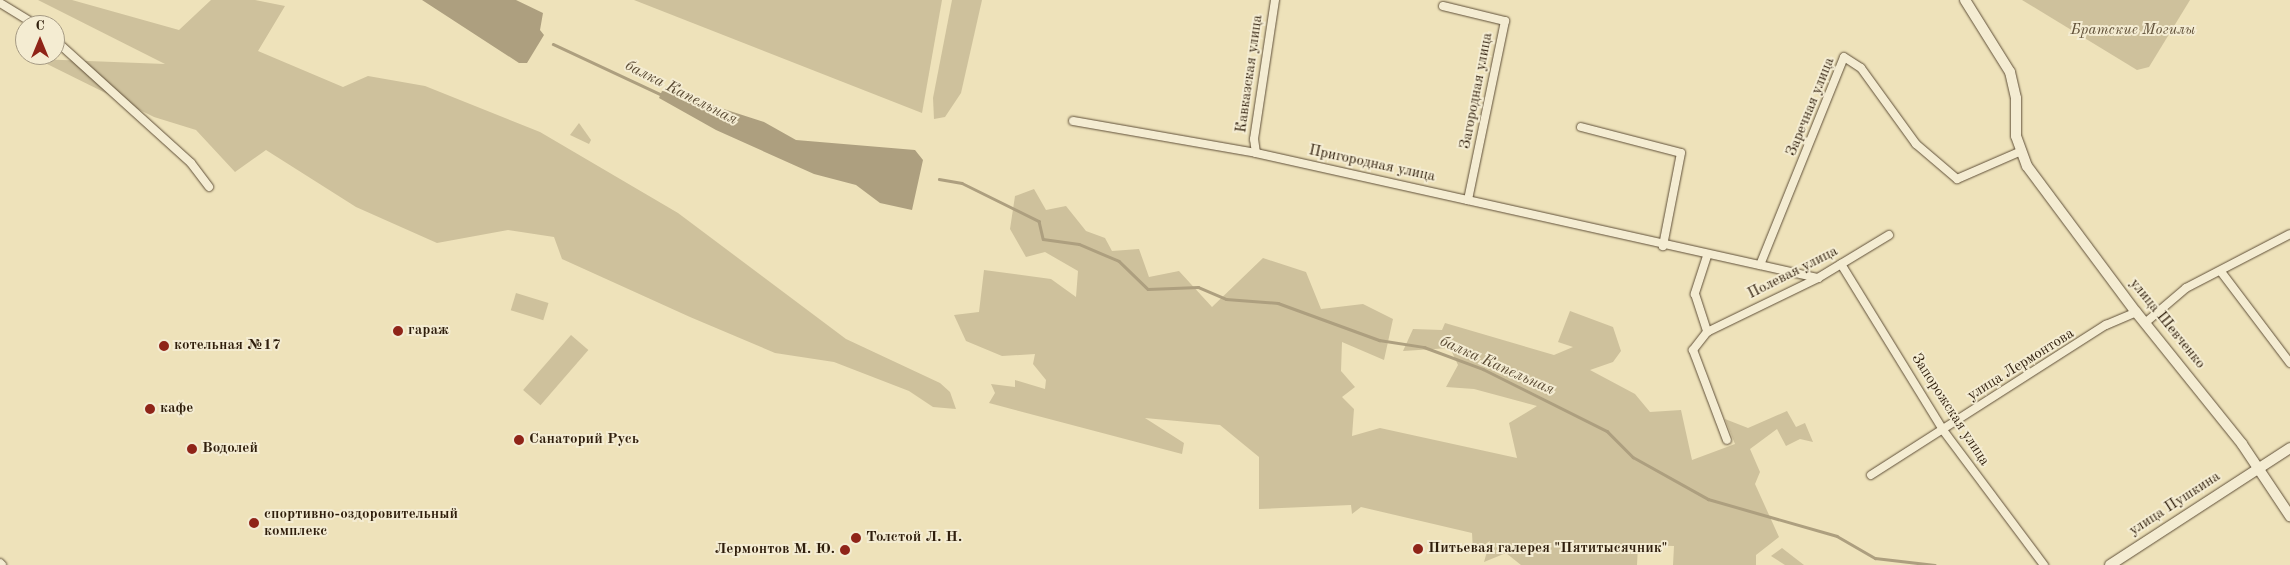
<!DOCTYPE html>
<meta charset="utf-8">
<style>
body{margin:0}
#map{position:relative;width:2290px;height:565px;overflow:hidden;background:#eee2ba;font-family:"Old Standard TT",serif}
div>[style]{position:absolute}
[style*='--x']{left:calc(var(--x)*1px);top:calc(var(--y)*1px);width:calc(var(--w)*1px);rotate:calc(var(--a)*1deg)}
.green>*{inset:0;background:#cec19c;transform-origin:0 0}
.water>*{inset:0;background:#ad9f7f}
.stream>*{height:2.5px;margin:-1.25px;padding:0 1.25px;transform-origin:1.25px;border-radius:1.25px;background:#ad9f7f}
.roads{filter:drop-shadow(0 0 1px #5f4f38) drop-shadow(0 0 1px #5f4f38)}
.minor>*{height:8px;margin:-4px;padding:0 4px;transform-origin:4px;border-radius:4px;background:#f4ecd2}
.tertiary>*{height:10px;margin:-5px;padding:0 5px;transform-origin:5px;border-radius:5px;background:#f4ecd2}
.dots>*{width:14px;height:14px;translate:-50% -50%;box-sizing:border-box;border:2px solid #f4ecd2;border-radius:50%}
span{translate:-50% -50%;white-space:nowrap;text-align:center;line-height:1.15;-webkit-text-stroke:4px #f4ecd2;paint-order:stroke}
.park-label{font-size:15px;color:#5f4f37;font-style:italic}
.street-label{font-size:15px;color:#2f1e0c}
.poi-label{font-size:15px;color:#2f1e0c;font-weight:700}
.left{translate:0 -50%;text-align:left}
.right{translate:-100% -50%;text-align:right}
.water-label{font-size:16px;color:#5b4b34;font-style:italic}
.north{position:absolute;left:15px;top:15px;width:50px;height:50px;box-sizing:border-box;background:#f4ecd2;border:1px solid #a59a83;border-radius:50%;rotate:0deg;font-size:14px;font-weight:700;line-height:20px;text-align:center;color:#2f1e0c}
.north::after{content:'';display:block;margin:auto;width:18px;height:22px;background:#8f2418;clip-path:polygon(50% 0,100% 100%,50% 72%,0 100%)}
</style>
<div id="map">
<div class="green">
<div style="clip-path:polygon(38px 0,72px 0,179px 30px,211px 0,255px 0,285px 6px,258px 51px,343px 87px,368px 76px,425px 86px,540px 132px,678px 213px,846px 339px,940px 383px,950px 392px,956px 409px,933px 407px,909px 391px,834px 362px,775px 353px,690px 317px,562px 259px,554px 237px,508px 230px,437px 243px,356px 207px,266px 150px,235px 172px,196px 130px,154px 117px,37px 59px,165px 64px)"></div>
<div style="clip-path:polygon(634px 0,942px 0,922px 113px)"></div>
<div style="clip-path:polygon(952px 0,982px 0,961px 93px,945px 117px,934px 119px,933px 98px)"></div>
<div style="clip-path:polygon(2022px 0,2190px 0,2149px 67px,2137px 70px)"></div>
<div style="clip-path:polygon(579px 123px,591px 140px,589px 144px,570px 135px)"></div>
<div style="clip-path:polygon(1034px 189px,1046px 210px,1066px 206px,1086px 231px,1105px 238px,1112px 251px,1139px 249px,1149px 277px,1179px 271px,1212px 307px,1263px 258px,1306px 272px,1321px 309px,1363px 304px,1393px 319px,1384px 360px,1342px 342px,1341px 371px,1355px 387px,1342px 397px,1354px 409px,1352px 436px,1380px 428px,1517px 458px,1509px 423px,1537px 406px,1474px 389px,1446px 387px,1458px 365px,1450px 348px,1403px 351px,1413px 329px,1442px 330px,1445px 323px,1554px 355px,1573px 347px,1558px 342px,1570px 311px,1613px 327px,1621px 351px,1613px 362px,1590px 370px,1635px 394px,1650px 412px,1681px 410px,1692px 460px,1735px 444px,1725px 419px,1748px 428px,1787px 411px,1796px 427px,1805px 423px,1813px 442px,1800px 439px,1786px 446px,1777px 429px,1750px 449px,1760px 472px,1755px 484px,1779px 537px,1756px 555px,1756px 565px,1673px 565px,1674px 546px,1638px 545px,1637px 565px,1521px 565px,1506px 553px,1484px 562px,1490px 541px,1473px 552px,1472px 533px,1361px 507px,1352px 514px,1351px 505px,1259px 509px,1259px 457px,1220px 425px,1145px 418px,1184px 443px,1182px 454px,989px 403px,995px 393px,991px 384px,1015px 387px,1015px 380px,1045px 389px,1046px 380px,1033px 364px,1035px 354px,1002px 356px,966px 341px,954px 315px,979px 312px,984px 270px,1051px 279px,1076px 297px,1078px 271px,1045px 252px,1026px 257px,1010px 229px,1015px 196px)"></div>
<div style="left:516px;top:293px;width:34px;height:18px;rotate:17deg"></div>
<div style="left:571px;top:335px;width:23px;height:73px;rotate:41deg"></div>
<div style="clip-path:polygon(1782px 548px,1804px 565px,1785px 565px,1771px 556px)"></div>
</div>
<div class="water">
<div style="clip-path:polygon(422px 0,516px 0,543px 13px,540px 30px,544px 35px,527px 63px,519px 63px)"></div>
<div style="clip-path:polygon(671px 92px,764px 122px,796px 140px,915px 150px,923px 160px,912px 210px,880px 203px,856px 185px,814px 174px,716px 130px,659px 98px,662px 91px)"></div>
</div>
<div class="stream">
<div style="--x:553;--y:44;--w:118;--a:25"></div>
<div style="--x:939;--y:179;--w:23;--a:10"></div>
<div style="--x:962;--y:183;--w:86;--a:26.3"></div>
<div style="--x:1039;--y:221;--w:18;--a:77"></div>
<div style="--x:1043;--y:239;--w:36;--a:8"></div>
<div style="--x:1079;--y:244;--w:43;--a:23"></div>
<div style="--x:1119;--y:261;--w:40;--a:44"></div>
<div style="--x:1148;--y:289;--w:50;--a:-2.3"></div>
<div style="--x:1198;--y:287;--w:30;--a:23"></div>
<div style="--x:1226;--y:299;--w:52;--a:4.4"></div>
<div style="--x:1278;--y:303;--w:108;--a:20.1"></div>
<div style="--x:1379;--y:340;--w:46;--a:8.8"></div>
<div style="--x:1424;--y:347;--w:63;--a:20.4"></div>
<div style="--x:1483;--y:369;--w:139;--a:26.6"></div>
<div style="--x:1607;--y:431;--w:37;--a:45"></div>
<div style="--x:1633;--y:457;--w:86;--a:29.2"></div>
<div style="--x:1708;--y:499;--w:134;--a:16"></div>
<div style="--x:1837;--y:536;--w:44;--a:30.1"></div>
<div style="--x:1875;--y:558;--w:60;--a:6.7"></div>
</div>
<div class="roads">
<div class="minor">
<div style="--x:0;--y:3;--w:42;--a:31.4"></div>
<div style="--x:1443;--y:6;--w:64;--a:13.6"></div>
<div style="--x:1505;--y:21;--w:183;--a:101.7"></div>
<div style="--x:55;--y:40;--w:183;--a:42.1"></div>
<div style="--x:191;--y:163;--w:30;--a:53"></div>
<div style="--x:1073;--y:121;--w:186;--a:9.9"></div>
<div style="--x:1256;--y:153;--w:576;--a:12.54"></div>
<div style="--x:1581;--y:127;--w:103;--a:14.6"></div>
<div style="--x:1681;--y:153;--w:95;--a:101"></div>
<div style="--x:1256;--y:153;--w:14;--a:-98"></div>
<div style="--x:1254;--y:139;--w:141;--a:-81.4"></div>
<div style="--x:1707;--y:256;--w:40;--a:108"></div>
<div style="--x:1695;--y:294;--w:40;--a:72"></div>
<div style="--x:1707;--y:332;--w:23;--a:128"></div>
<div style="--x:1693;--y:350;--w:96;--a:69.3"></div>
<div style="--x:1841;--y:264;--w:195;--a:58.4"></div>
<div style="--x:1943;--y:430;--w:169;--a:53.2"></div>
<div style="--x:1760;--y:265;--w:224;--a:-68"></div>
<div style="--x:1844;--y:57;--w:20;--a:33"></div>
<div style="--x:1861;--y:68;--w:94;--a:54.1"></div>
<div style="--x:1916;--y:144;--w:54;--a:40.5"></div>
<div style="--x:1957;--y:179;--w:68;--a:-23.5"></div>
<div style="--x:2222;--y:273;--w:113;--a:52.9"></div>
<div style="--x:2145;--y:323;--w:54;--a:-40.5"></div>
<div style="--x:2186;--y:288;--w:117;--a:-27.4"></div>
<div style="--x:1707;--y:332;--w:123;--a:-25.9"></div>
<div style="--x:1818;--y:278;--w:83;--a:-31.2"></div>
<div style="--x:1871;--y:475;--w:279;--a:-32.6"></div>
<div style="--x:2106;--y:325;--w:33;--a:-23"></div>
<div style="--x:0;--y:563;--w:3;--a:45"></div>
</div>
<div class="tertiary">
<div style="--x:1965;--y:0;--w:85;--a:58"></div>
<div style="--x:2010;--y:72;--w:27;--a:77"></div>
<div style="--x:2016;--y:98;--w:38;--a:90"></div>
<div style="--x:2016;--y:136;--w:32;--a:70"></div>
<div style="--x:2027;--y:166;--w:182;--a:53.3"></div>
<div style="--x:2136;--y:312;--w:169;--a:51.2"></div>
<div style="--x:2242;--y:444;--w:87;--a:56.3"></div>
<div style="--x:2110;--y:565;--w:215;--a:-33"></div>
</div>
</div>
<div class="dots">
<div style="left:398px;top:331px;background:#8f2418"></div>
<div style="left:164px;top:346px;background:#8f2418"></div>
<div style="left:150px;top:409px;background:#8f2418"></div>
<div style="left:519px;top:440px;background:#8f2418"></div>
<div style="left:192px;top:449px;background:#8f2418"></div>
<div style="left:254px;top:523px;background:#8f2418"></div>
<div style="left:856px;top:538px;background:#8f2418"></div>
<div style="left:1418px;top:549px;background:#8f2418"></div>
<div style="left:845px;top:550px;background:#8f2418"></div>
</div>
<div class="park-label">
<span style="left:2133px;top:31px">Братские Могилы</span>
</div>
<div class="street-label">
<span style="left:1250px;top:74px;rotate:-82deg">Кавказская улица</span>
<span style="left:1477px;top:91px;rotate:-79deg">Загородная улица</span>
<span style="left:1811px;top:107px;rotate:-68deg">Заречная улица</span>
<span style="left:1372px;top:164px;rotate:12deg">Пригородная улица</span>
<span style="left:1793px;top:273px;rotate:-27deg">Полевая улица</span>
<span style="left:2167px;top:324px;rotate:51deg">улица Шевченко</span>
<span style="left:2021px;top:365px;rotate:-32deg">улица Лермонтова</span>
<span style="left:1950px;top:410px;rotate:57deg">Запорожская улица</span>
<span style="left:2175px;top:504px;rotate:-33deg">улица Пушкина</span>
</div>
<div class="poi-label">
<span class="left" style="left:408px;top:331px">гараж</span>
<span class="left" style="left:174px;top:346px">котельная №17</span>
<span class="left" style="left:160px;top:409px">кафе</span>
<span class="left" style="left:529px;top:440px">Санаторий Русь</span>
<span class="left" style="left:202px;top:449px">Водолей</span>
<span class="left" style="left:264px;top:523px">спортивно-оздоровительный<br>комплекс</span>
<span class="left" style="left:866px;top:538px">Толстой Л. Н.</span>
<span class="left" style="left:1428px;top:549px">Питьевая галерея "Пятитысячник"</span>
<span class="right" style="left:835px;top:550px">Лермонтов М. Ю.</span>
</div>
<div class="water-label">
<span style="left:681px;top:93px;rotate:27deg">балка Капельная</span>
<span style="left:1497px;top:366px;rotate:24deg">балка Капельная</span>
</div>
<div class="north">С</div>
</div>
